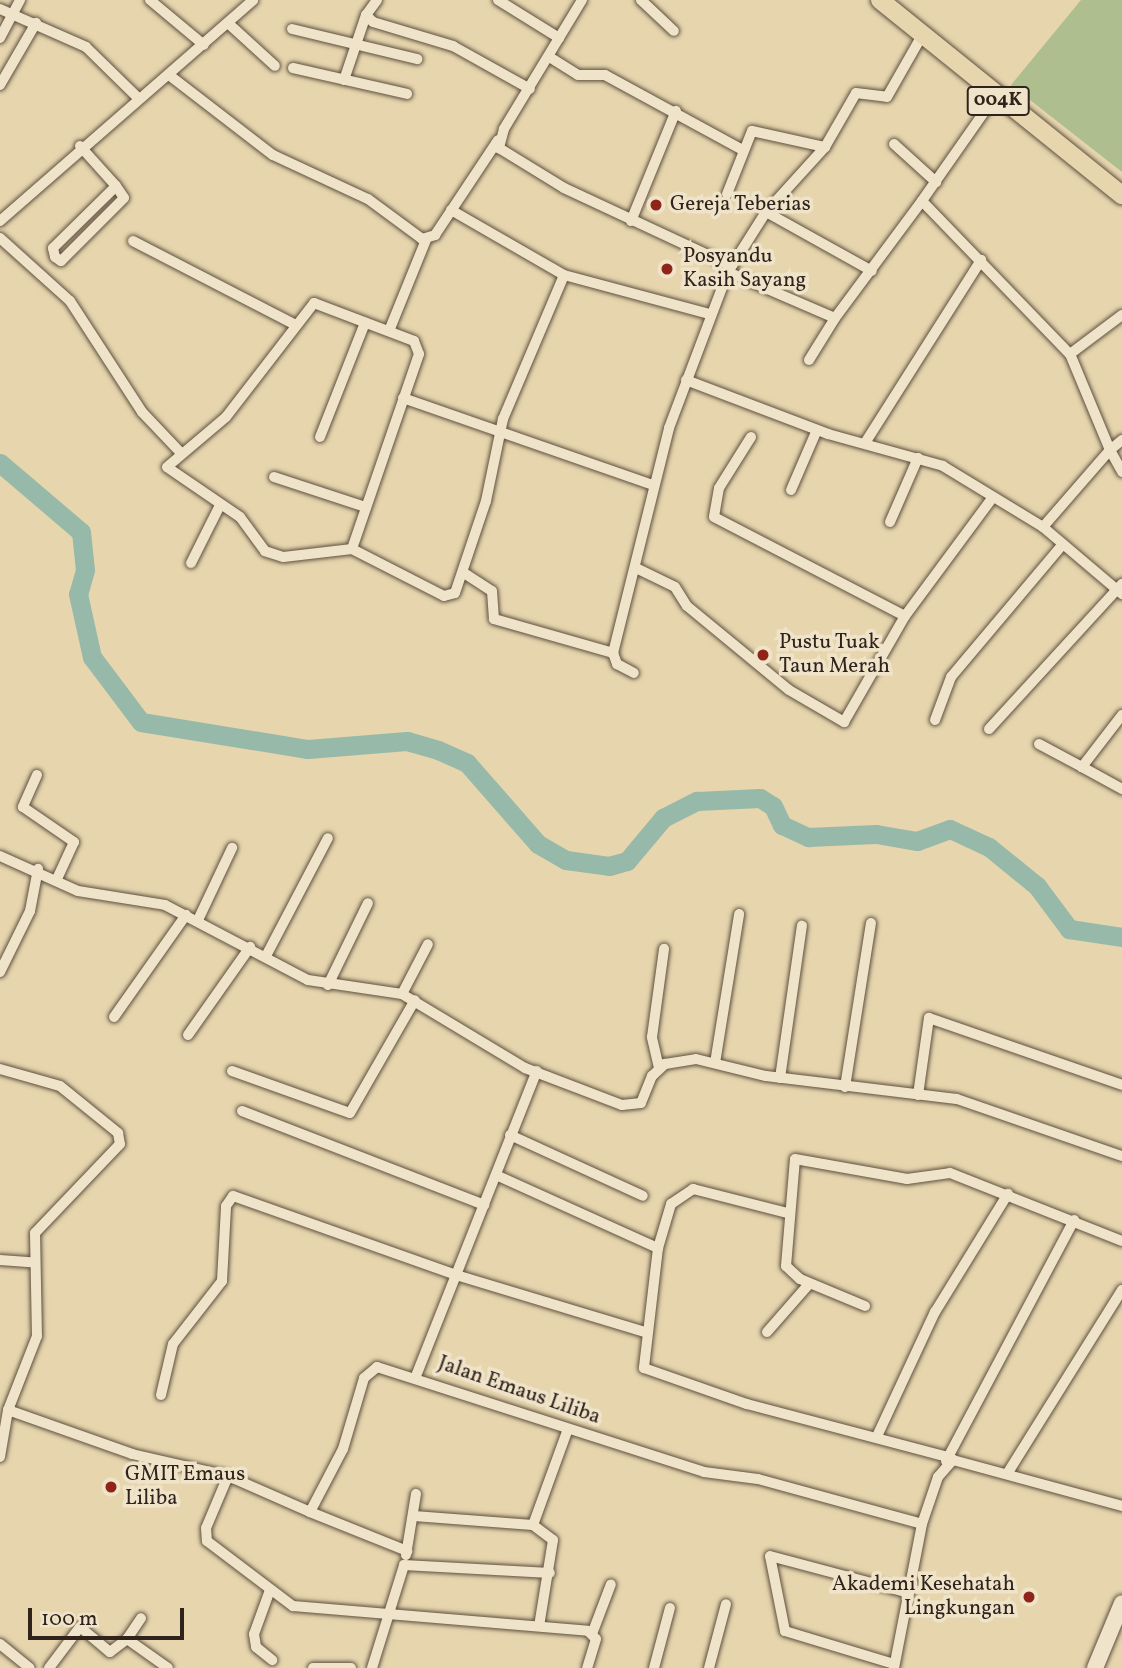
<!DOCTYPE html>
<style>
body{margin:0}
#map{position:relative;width:1122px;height:1668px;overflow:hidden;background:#e6d5ad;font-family:Vollkorn,serif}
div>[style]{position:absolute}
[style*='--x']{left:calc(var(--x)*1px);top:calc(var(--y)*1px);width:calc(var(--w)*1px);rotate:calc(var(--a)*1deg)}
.green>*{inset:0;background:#aebe8f}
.river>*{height:19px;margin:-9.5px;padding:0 9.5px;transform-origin:9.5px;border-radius:9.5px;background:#96b9a9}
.roads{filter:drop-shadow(0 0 2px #5e5040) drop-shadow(0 0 2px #5e5040)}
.minor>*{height:10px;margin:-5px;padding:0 5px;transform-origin:5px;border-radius:5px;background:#efe4ca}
.secondary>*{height:16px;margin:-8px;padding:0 8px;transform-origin:8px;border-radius:8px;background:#efe4ca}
.primary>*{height:18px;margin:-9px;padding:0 9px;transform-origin:9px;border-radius:9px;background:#e6d5ad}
.dots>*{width:19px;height:19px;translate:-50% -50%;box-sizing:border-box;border:4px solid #efe4ca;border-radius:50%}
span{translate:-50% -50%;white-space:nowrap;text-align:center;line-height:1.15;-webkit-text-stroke:7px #efe4ca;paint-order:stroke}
.shield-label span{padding:2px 5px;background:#efe4ca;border:2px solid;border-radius:5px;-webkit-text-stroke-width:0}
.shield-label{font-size:19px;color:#30231c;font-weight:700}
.poi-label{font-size:21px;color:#30231c}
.left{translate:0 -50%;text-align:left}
.right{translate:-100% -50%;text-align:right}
.street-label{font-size:21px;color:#30231c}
.scale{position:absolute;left:28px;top:1608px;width:156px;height:32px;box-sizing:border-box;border:4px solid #30231c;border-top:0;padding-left:9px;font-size:21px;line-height:24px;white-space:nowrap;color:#30231c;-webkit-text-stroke:5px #efe4ca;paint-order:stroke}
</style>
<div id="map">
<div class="green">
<div style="clip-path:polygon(1081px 0,1122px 0,1122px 172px,1011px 85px)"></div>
</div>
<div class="river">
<div style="--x:0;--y:463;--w:106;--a:40.4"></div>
<div style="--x:81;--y:532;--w:38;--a:84"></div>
<div style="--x:85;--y:570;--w:25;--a:106"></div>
<div style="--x:78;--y:594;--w:65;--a:77.5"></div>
<div style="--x:92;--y:657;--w:81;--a:53"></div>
<div style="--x:141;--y:722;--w:169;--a:9.2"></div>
<div style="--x:308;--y:749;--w:99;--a:-4.6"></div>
<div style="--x:407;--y:741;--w:32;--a:16"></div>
<div style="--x:438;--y:750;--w:32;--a:24"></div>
<div style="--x:467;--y:763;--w:108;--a:48.8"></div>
<div style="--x:538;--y:844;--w:32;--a:30"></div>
<div style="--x:566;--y:860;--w:43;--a:7.9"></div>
<div style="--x:609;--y:866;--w:19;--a:-16"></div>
<div style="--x:627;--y:861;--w:56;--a:-50.1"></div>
<div style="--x:663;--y:818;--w:38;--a:-27"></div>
<div style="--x:697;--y:801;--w:63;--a:-2.7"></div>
<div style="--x:760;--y:798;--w:15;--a:32"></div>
<div style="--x:773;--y:806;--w:21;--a:65"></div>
<div style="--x:782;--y:825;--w:29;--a:25"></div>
<div style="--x:808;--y:837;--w:68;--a:-2.5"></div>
<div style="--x:876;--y:834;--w:42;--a:9.7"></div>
<div style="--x:917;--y:841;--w:35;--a:-20"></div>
<div style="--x:950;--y:829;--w:43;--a:24.8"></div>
<div style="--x:989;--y:847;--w:62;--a:39.1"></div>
<div style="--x:1037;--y:886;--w:54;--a:53.3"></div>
<div style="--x:1069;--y:929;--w:54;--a:8.6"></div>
</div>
<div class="roads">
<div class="minor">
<div style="--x:150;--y:0;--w:70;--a:39.8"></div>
<div style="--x:377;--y:0;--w:19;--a:126"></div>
<div style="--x:366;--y:15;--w:10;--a:45"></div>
<div style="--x:373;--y:22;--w:84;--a:16.7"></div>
<div style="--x:453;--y:46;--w:88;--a:29.2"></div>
<div style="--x:498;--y:0;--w:72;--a:31.9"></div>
<div style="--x:582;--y:0;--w:151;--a:121.2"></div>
<div style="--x:504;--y:129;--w:20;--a:105"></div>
<div style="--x:499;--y:148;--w:76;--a:31.6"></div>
<div style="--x:564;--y:188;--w:184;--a:25"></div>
<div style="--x:641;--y:0;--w:45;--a:43.2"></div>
<div style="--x:0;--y:9;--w:94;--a:23.8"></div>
<div style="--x:86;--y:47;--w:71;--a:44.4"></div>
<div style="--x:229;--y:24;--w:62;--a:42.4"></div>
<div style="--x:292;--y:29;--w:129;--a:13.5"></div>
<div style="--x:0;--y:38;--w:43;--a:-62.2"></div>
<div style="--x:551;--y:58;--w:32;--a:32"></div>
<div style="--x:578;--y:75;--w:27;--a:0"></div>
<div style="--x:605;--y:75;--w:155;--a:28.6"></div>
<div style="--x:293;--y:68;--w:117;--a:12.8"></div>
<div style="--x:169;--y:75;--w:131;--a:37.6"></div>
<div style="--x:273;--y:155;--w:105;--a:24.9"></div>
<div style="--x:368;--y:199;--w:67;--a:36.5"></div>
<div style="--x:422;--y:239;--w:14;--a:-17"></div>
<div style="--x:435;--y:235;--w:114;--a:-56.4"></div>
<div style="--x:344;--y:80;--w:69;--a:-71.3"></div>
<div style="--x:0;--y:85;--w:72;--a:-59.9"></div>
<div style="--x:994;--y:98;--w:126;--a:125"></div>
<div style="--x:922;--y:201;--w:213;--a:46"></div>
<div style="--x:894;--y:144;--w:57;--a:42.1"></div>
<div style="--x:80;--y:146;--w:54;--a:48"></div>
<div style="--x:116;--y:186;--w:14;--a:56"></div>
<div style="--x:124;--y:198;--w:89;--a:135"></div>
<div style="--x:61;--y:261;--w:7;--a:-146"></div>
<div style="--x:55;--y:257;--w:9;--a:-103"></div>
<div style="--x:53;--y:248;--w:88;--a:-44.5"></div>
<div style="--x:727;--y:194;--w:68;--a:-68.4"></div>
<div style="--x:752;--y:131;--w:75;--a:12.4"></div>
<div style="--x:451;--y:210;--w:130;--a:29.9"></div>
<div style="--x:564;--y:275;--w:151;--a:15"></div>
<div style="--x:766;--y:212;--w:121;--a:29.1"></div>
<div style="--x:0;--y:221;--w:336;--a:-41.1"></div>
<div style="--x:631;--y:221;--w:119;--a:-67.8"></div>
<div style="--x:0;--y:238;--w:94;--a:42"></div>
<div style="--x:70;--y:301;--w:132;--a:57"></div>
<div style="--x:142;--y:412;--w:55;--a:46.5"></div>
<div style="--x:133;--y:241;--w:183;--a:27.3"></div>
<div style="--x:728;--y:272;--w:116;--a:23.3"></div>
<div style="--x:835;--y:318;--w:146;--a:-53.4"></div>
<div style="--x:314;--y:303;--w:107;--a:20.8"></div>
<div style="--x:414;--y:341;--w:14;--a:69"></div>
<div style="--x:419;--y:354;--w:206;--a:109"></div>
<div style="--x:352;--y:549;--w:69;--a:173.4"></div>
<div style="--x:283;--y:557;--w:19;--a:-162"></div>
<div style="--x:265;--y:551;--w:42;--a:-126.3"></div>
<div style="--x:240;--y:517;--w:88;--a:-145.6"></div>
<div style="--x:167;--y:467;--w:77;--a:-40.3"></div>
<div style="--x:226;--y:417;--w:144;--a:-52.3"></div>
<div style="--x:389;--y:331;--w:98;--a:-67.9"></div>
<div style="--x:809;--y:360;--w:49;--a:-58.2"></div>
<div style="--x:686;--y:380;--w:152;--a:20.8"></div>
<div style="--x:828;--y:434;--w:119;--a:15.5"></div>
<div style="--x:943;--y:466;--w:117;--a:31.4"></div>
<div style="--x:1043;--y:527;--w:104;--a:40.3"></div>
<div style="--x:403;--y:398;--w:265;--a:19.2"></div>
<div style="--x:320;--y:437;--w:123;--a:-68.5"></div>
<div style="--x:751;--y:437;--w:60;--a:122.1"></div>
<div style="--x:719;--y:488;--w:29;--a:100"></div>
<div style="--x:714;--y:517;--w:215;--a:27.4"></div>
<div style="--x:1122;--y:440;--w:16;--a:140"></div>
<div style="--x:1110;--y:450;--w:25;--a:61"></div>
<div style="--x:865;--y:443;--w:217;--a:-57.6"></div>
<div style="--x:274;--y:477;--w:97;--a:18.1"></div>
<div style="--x:791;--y:490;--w:65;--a:-66.6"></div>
<div style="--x:890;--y:522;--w:70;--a:-66.4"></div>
<div style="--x:1043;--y:527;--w:102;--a:-49"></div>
<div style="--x:1110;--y:450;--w:104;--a:-112.6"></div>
<div style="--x:1070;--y:354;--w:65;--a:-36.9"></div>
<div style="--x:352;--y:549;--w:103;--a:27.1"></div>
<div style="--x:444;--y:596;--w:11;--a:-15"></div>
<div style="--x:455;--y:593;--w:97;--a:-71.4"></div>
<div style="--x:486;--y:501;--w:84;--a:-78.3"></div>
<div style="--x:503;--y:419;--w:156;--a:-67"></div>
<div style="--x:191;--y:563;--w:65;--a:-63.4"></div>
<div style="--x:636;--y:568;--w:43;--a:26"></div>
<div style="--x:675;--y:587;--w:22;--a:58"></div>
<div style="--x:687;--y:606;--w:132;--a:39.5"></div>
<div style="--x:789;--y:690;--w:64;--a:30.2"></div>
<div style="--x:844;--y:722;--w:122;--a:-60.1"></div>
<div style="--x:905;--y:616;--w:148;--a:-53.5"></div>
<div style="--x:464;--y:573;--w:33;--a:33"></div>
<div style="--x:492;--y:591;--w:28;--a:86"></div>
<div style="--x:494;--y:619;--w:124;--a:15.9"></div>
<div style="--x:613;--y:653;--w:232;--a:-76"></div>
<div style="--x:669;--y:428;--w:167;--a:-69.3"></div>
<div style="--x:728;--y:272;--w:71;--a:-57.7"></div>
<div style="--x:766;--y:212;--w:88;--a:-47.8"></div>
<div style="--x:825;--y:147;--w:62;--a:-60.1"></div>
<div style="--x:856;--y:93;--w:31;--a:7"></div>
<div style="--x:887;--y:97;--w:73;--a:-60.3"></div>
<div style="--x:613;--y:653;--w:12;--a:70"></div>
<div style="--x:617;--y:664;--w:19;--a:28"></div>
<div style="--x:1122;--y:715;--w:66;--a:127.6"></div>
<div style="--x:1082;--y:767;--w:46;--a:28.8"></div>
<div style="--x:935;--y:720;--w:46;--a:-69.6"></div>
<div style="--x:951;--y:677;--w:172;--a:-49.9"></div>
<div style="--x:989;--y:729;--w:197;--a:-47.5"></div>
<div style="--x:1039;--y:744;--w:49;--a:28.1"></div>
<div style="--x:37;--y:775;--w:35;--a:114"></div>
<div style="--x:23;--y:807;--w:62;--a:34.5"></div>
<div style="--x:74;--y:842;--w:43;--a:114.8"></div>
<div style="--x:0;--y:856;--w:85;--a:24.2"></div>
<div style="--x:78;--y:891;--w:88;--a:9.1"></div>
<div style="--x:165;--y:905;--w:161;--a:27.7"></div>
<div style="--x:308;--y:980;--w:95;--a:8.5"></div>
<div style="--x:402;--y:994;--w:144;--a:31"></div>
<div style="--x:525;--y:1068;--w:104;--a:20.9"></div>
<div style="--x:622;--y:1105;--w:19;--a:-6"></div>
<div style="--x:641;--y:1103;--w:29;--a:-68"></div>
<div style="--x:652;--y:1076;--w:18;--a:-43"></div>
<div style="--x:665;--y:1064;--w:31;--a:-9"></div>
<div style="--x:696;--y:1059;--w:72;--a:13.7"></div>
<div style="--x:766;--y:1076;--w:192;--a:6.9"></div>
<div style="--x:957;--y:1099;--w:175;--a:19.1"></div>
<div style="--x:198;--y:920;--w:80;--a:-64.7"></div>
<div style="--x:266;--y:956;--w:133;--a:-62.3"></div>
<div style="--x:0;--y:972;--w:68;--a:-63.8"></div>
<div style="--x:30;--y:911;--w:43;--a:-79.2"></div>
<div style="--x:328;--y:985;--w:91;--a:-64"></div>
<div style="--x:402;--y:994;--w:56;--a:-62.5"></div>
<div style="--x:114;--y:1017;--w:125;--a:-54.8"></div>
<div style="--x:188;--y:1035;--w:108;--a:-54.8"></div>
<div style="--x:715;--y:1063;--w:151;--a:-80.8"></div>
<div style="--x:659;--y:1068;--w:32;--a:-103"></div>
<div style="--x:652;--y:1037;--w:89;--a:-82.2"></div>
<div style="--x:0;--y:1069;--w:62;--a:15.8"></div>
<div style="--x:60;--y:1086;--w:75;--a:39"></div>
<div style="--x:118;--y:1133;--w:11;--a:80"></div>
<div style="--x:120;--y:1144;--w:123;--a:133.7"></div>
<div style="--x:35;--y:1233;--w:103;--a:88.9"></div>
<div style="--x:37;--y:1336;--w:79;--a:111.4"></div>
<div style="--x:232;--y:1071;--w:125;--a:19.6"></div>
<div style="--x:350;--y:1113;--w:130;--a:-60.1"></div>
<div style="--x:780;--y:1078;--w:154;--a:-81.8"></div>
<div style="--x:845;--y:1087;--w:166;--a:-81"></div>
<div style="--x:918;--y:1095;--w:78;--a:-81.9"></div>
<div style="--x:929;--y:1018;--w:204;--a:19.1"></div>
<div style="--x:242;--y:1111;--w:260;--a:21.2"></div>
<div style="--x:510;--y:1135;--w:146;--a:24.6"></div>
<div style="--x:496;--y:1175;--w:178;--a:24.3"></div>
<div style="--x:658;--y:1248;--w:121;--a:96.7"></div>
<div style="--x:644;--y:1368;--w:109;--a:19.3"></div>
<div style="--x:747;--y:1404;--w:207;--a:14.8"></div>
<div style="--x:658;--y:1248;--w:46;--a:-73.5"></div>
<div style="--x:671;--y:1204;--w:27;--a:-34"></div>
<div style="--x:693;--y:1189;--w:97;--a:14.3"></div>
<div style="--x:0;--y:1260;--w:31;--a:4"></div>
<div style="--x:865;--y:1306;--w:70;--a:-157.4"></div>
<div style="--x:800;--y:1279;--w:19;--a:-137"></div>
<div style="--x:786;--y:1266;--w:107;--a:-85.2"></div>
<div style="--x:795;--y:1159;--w:114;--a:10.1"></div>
<div style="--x:907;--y:1179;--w:43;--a:-7.9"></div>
<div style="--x:950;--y:1173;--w:185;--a:21.6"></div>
<div style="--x:767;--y:1332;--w:64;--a:-48.8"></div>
<div style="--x:416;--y:1376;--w:328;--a:-68.4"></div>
<div style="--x:161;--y:1395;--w:52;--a:-76.8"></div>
<div style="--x:173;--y:1344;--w:80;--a:-52.1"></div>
<div style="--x:222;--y:1281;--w:75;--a:-86.9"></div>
<div style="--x:226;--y:1206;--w:12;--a:-55"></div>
<div style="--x:233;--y:1196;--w:237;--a:19.5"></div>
<div style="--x:456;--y:1275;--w:197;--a:16.8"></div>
<div style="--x:878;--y:1434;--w:135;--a:-65"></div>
<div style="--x:935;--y:1312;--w:139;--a:-58.3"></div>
<div style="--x:0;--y:1457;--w:48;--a:-80.3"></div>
<div style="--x:8;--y:1410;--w:132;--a:19.5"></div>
<div style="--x:132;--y:1454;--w:98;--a:12.9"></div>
<div style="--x:228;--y:1476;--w:90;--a:23.7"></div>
<div style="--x:310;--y:1512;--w:71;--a:-62.4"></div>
<div style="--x:343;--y:1449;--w:74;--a:-73.5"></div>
<div style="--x:364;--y:1378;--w:17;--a:-40"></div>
<div style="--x:377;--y:1367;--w:343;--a:17.8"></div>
<div style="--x:704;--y:1472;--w:54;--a:7.4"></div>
<div style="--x:758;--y:1479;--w:170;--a:15.3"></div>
<div style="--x:922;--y:1524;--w:50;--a:-71.2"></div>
<div style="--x:938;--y:1477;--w:23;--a:-49"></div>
<div style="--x:953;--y:1460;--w:175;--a:15.2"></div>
<div style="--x:946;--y:1461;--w:273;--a:-62"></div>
<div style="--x:1007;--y:1474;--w:217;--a:-58"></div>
<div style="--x:228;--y:1476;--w:56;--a:112.9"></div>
<div style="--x:206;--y:1528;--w:13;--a:86"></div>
<div style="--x:207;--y:1541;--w:108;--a:37.1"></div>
<div style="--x:293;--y:1606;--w:296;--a:4.8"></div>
<div style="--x:588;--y:1631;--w:11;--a:45"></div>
<div style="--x:596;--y:1639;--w:30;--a:107"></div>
<div style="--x:310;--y:1512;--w:105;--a:21.9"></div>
<div style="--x:414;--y:1516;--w:119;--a:4.3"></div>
<div style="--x:533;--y:1525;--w:102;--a:-70"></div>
<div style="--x:533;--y:1525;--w:25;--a:37"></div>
<div style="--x:553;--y:1540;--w:87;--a:99.2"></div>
<div style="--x:406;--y:1555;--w:62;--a:-80.7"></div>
<div style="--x:270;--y:1590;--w:47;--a:110"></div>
<div style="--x:254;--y:1634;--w:13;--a:81"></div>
<div style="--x:256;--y:1647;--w:21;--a:39"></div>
<div style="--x:592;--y:1634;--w:53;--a:-69.2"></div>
<div style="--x:127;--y:1639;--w:25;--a:-56"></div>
<div style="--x:0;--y:1644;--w:38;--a:39"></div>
<div style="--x:894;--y:1664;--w:114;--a:-163.2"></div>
<div style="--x:785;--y:1631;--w:76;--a:-101.3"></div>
<div style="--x:770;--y:1556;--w:144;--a:14.9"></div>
<div style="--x:49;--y:1668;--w:51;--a:-52.9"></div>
<div style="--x:80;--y:1627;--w:39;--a:40"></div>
<div style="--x:110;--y:1652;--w:21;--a:-37"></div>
<div style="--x:127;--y:1639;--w:50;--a:35.3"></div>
<div style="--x:313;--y:1668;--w:38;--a:0"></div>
<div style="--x:372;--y:1668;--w:108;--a:-72.7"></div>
<div style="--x:404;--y:1565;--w:146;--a:3.1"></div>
<div style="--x:654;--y:1668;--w:62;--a:-75.1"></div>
<div style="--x:709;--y:1668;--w:66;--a:-75.1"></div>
<div style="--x:894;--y:1668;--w:147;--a:-79"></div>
</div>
<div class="secondary">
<div style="--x:1095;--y:1668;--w:70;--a:-67.4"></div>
</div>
<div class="primary">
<div style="--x:880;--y:0;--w:311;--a:38.9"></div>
</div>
</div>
<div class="dots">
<div style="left:656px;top:205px;background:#8f2418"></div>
<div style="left:667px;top:269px;background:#8f2418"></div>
<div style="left:763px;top:655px;background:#8f2418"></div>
<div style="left:111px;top:1487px;background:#8f2418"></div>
<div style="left:1029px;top:1597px;background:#8f2418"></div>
</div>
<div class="shield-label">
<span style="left:998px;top:101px">004K</span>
</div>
<div class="poi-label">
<span class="left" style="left:670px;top:205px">Gereja Teberias</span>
<span class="left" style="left:683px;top:269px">Posyandu<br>Kasih Sayang</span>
<span class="left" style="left:779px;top:655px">Pustu Tuak<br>Taun Merah</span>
<span class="left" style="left:125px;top:1487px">GMIT Emaus<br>Liliba</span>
<span class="right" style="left:1015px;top:1597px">Akademi Kesehatah<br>Lingkungan</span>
</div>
<div class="street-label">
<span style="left:519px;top:1391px;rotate:19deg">Jalan Emaus Liliba</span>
</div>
<div class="scale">100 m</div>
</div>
